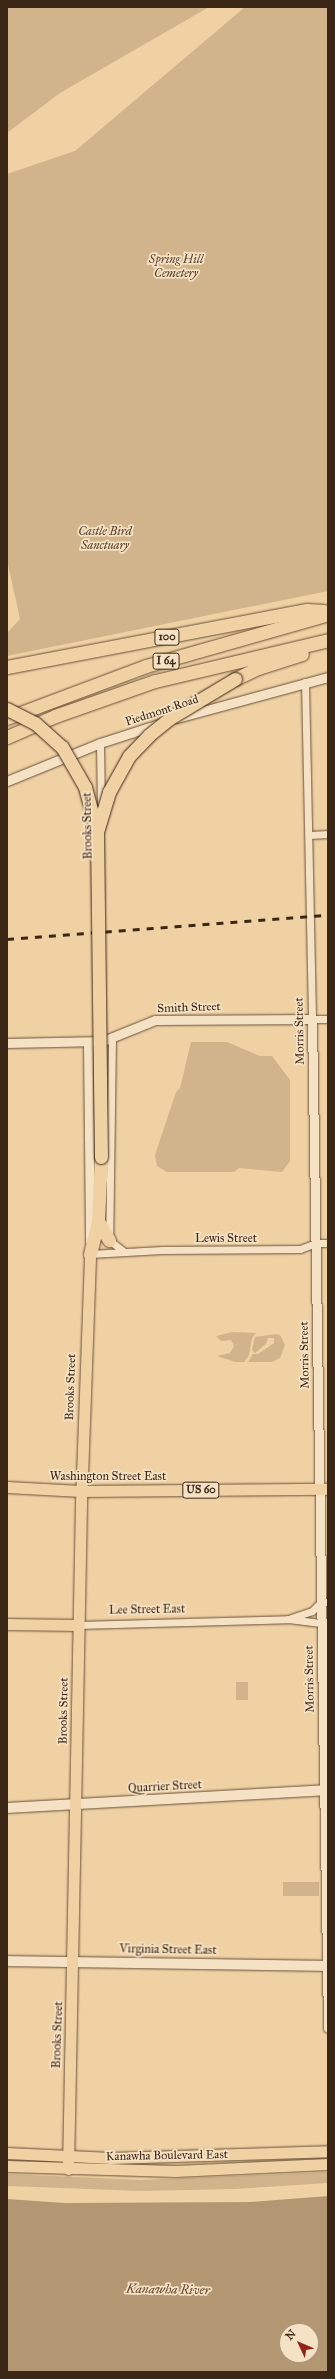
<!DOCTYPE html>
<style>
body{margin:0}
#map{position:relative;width:335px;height:2379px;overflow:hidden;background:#f0d1a4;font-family:"IM FELL Great Primer",serif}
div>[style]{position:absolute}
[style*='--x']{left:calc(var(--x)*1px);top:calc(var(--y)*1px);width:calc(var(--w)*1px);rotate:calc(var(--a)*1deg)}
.green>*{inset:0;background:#d1b48c;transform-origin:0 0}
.water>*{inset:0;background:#b39773}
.roads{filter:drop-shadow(0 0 1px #695139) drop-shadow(0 0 1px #695139)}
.minor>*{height:7px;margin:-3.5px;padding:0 3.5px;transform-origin:3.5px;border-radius:3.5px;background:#f5e1c4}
.tertiary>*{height:9px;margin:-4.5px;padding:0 4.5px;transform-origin:4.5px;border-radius:4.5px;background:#f5e1c4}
.secondary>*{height:10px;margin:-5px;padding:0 5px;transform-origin:5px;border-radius:5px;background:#f5e1c4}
.primary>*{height:11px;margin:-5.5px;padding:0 5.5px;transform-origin:5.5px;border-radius:5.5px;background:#f0d1a4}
.motorway>*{height:13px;margin:-6.5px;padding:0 6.5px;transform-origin:6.5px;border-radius:6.5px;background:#f0d1a4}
.rail>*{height:2.5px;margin-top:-1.25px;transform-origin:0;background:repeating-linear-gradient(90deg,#3c2615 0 7px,transparent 0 14px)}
.bridges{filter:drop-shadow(0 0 1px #3c2615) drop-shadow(0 0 1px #3c2615)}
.motorway-bridge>*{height:13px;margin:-6.5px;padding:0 6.5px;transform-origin:6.5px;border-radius:6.5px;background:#f0d1a4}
span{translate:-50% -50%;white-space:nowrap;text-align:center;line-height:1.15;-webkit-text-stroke:3.5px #f5e1c4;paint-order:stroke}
.shield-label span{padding:1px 3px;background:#f5e1c4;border:1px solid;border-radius:3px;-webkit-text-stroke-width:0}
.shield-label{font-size:11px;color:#3c2615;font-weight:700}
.park-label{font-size:12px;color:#5a422d;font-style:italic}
.street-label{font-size:12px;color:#3c2615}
.water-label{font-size:13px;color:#604831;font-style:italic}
.frame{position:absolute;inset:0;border:8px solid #3c2615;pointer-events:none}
.north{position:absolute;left:279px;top:2323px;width:40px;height:40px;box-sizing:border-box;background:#f5e1c4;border:1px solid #ab967e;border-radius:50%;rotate:314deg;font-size:11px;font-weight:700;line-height:16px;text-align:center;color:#3c2615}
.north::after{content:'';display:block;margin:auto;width:14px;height:18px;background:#8f2418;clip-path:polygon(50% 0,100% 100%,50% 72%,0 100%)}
</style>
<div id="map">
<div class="green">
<div style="clip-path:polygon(7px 7px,209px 7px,60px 93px,7px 133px)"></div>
<div style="clip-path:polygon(245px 7px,328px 7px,328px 591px,7px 656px,7px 633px,20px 619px,7px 560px,7px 174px,75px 151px)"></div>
<div style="clip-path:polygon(191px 1042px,227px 1042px,260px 1056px,272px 1056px,290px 1080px,290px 1161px,282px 1172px,239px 1168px,234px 1172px,167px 1172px,157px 1166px,155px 1155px,176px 1092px,180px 1088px)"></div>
<div style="clip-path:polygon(233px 1332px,256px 1333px,252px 1338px,249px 1355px,244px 1362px,235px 1362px,217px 1356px,230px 1353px,234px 1346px,231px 1340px,221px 1341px,216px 1336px)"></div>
<div style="clip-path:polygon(276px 1334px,280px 1335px,285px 1345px,280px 1358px,272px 1362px,248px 1362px,253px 1354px,258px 1354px,274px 1343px,274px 1338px,268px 1338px,266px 1344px,255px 1353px,252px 1350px,255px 1337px)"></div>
<div style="left:236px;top:1682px;width:12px;height:18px"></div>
<div style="left:283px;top:1882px;width:36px;height:14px"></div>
<div style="clip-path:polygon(328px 2172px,328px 2183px,235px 2189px,141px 2191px,7px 2186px,7px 2174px,141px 2180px)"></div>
</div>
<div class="water">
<div style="clip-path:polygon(evenodd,328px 2196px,328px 2372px,7px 2372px,7px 2199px,65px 2203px,251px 2202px,328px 2196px,287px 2331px,311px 2331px,311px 2355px,287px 2355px,287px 2331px)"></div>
</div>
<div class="roads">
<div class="minor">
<div style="--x:305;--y:682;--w:337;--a:88.8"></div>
<div style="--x:312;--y:1019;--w:16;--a:0"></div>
<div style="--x:100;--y:743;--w:61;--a:89.1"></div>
<div style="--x:309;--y:835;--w:19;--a:-3"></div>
<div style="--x:112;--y:1037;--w:203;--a:90.8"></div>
<div style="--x:109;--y:1240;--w:18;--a:38"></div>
<div style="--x:90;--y:1254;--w:72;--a:-3.2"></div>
<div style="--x:162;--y:1250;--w:138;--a:-0.4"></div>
<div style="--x:300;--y:1249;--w:17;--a:-21"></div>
<div style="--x:316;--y:1243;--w:12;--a:0"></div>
<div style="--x:291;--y:1618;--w:22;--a:-18"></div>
<div style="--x:312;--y:1611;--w:13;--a:-45"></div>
<div style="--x:321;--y:1602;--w:7;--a:0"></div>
<div style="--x:78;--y:1625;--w:210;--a:-1.6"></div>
<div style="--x:288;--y:1619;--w:33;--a:7"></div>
</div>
<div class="tertiary">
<div style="--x:177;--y:718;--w:156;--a:-15.2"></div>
<div style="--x:7;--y:781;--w:100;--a:-22.2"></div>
<div style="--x:100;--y:743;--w:62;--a:-17.9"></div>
<div style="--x:7;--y:1043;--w:96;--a:-1.2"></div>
<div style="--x:103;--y:1041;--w:56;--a:-22"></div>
<div style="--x:155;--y:1020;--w:157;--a:-0.4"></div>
<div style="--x:312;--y:1019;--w:1009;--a:89.09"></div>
<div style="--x:88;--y:1043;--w:198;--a:89.4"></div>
</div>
<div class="secondary">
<div style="--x:7;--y:1808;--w:322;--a:-3.2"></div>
<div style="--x:7;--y:1961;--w:321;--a:0.9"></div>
</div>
<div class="primary">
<div style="--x:7;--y:1487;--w:74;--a:3.1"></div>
<div style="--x:81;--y:1491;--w:247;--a:-0.5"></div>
<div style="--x:7;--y:1624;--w:71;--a:0.8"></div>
<div style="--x:7;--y:2153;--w:104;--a:2.8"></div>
<div style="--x:111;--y:2158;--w:217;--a:-1.8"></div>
<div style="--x:7;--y:2166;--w:168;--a:1.7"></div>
<div style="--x:175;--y:2171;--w:153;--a:-2.6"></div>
<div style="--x:68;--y:2169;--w:666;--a:-88.88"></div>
<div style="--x:81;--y:1503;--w:249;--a:-87.9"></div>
</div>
<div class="motorway">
<div style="--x:7;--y:667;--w:305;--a:-10.8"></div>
<div style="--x:307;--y:610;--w:17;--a:3"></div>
<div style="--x:235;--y:679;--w:25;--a:-26"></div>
<div style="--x:258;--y:668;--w:46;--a:-17.7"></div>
<div style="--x:7;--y:718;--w:148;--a:-20.5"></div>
<div style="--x:146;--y:666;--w:189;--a:-15.9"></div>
<div style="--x:7;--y:737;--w:52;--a:-23.6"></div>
<div style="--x:55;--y:716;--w:106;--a:-19.3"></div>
<div style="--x:155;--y:681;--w:178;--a:-13.3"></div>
<div style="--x:98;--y:1221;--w:22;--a:60"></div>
<div style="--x:90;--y:1254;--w:34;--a:-76"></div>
<div style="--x:98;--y:1221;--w:64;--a:-87.3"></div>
</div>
</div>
<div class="rail">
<div style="--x:7;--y:939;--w:322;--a:-4.3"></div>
</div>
<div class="bridges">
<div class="motorway-bridge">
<div style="--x:7;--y:709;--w:31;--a:27"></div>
<div style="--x:35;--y:723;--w:36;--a:42"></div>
<div style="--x:62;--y:747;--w:46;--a:60.1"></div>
<div style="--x:85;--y:787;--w:47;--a:75.1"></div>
<div style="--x:97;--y:832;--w:325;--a:89.3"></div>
<div style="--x:97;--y:832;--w:42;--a:-73.3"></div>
<div style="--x:109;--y:792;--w:41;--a:-60.9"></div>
<div style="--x:129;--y:756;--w:29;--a:-46"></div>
<div style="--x:149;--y:735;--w:27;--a:-39"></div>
<div style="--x:170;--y:718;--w:76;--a:-31"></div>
</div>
</div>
<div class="shield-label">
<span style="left:167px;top:637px">100</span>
<span style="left:166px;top:661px">I 64</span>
<span style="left:201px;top:1490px">US 60</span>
</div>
<div class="park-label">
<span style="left:176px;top:267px">Spring Hill<br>Cemetery</span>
<span style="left:105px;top:539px">Castle Bird<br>Sanctuary</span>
</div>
<div class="street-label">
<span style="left:162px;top:711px;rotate:-18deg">Piedmont Road</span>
<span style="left:88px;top:826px;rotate:-91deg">Brooks Street</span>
<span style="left:189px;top:1008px;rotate:-2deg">Smith Street</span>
<span style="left:300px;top:1031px;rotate:-91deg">Morris Street</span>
<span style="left:226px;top:1239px">Lewis Street</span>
<span style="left:305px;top:1355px;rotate:-91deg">Morris Street</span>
<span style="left:71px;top:1387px;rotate:-88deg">Brooks Street</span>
<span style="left:108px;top:1477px">Washington Street East</span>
<span style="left:147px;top:1610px;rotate:-1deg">Lee Street East</span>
<span style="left:310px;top:1679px;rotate:-91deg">Morris Street</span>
<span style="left:64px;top:1711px;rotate:-89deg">Brooks Street</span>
<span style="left:165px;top:1787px;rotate:-3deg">Quarrier Street</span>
<span style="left:168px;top:1950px;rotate:1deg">Virginia Street East</span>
<span style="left:58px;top:2035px;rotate:-88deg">Brooks Street</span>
<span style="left:167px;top:2156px;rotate:-1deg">Kanawha Boulevard East</span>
</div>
<div class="water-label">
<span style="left:168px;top:2290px;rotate:1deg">Kanawha River</span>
</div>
<div class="frame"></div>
<div class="north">N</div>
</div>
